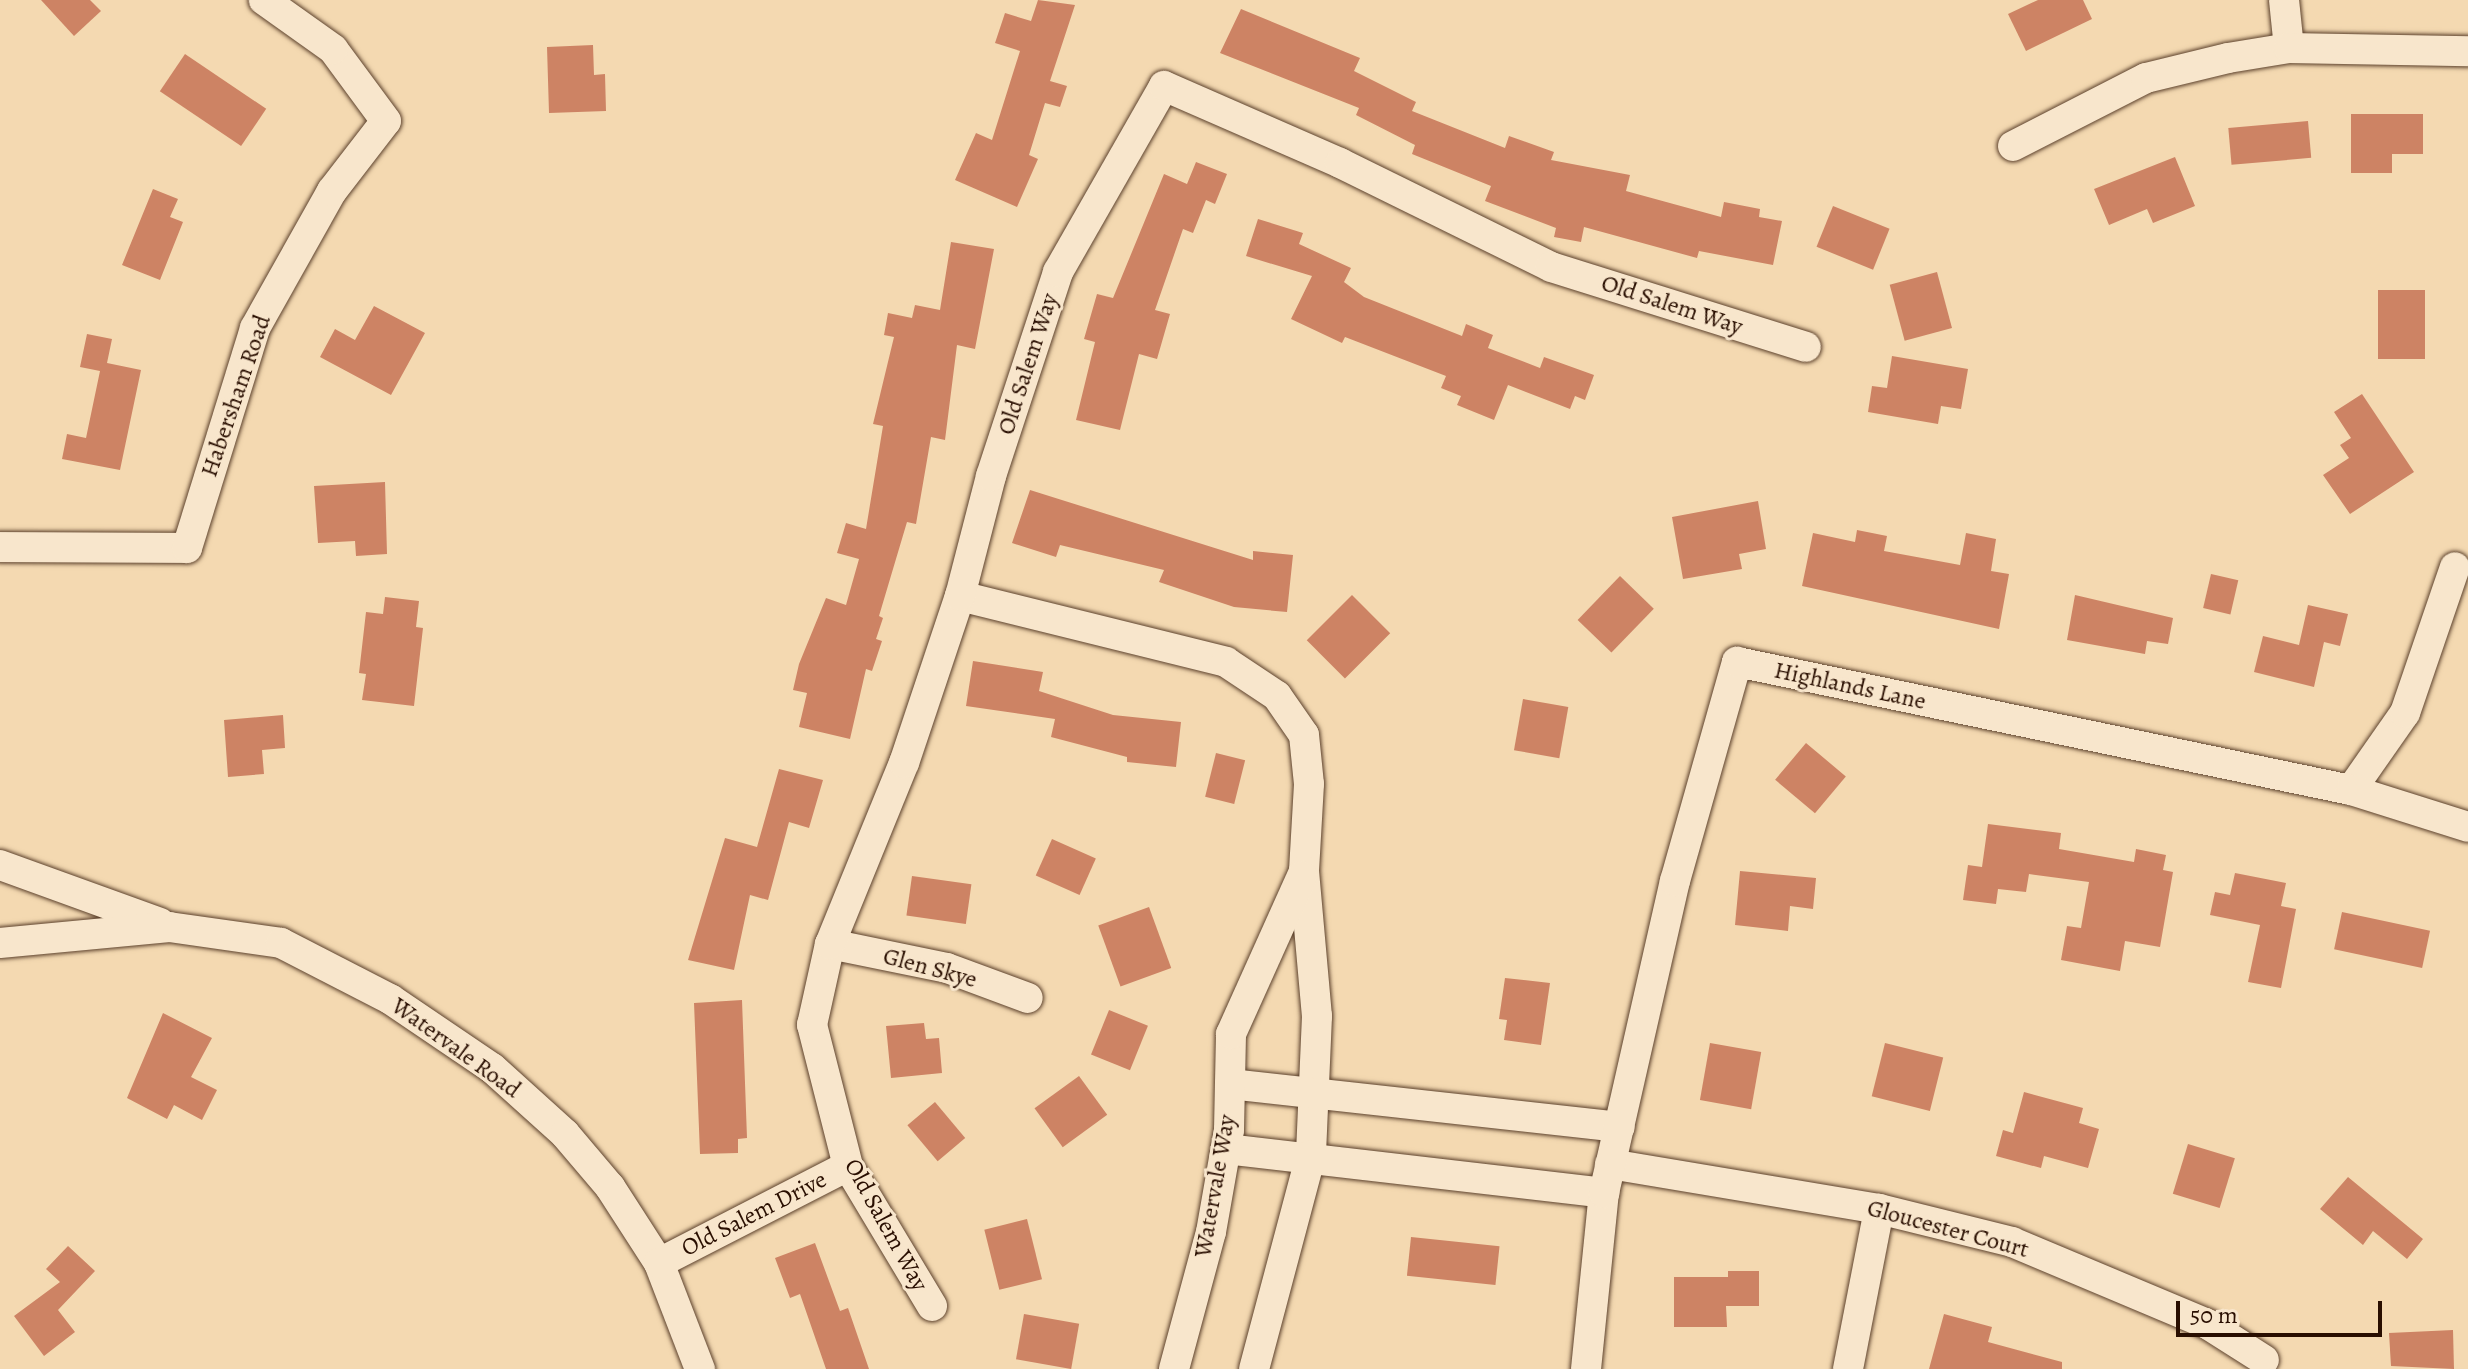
<!DOCTYPE html>
<style>
body{margin:0}
#map{position:relative;width:2468px;height:1369px;overflow:hidden;background:#f4d9b1;font-family:Alegreya,serif}
div>[style]{position:absolute}
[style*='--x']{left:calc(var(--x)*1px);top:calc(var(--y)*1px);width:calc(var(--w)*1px);rotate:calc(var(--a)*1deg)}
.building>*{inset:0;background:#cd8364;transform-origin:0 0}
.roads{filter:drop-shadow(0 0 2px #5c412c) drop-shadow(0 0 2px #5c412c)}
.minor>*{height:30px;margin:-15px;padding:0 15px;transform-origin:15px;border-radius:15px;background:#f8e6cc}
span{translate:-50% -50%;white-space:nowrap;text-align:center;line-height:1.15;-webkit-text-stroke:6px #f8e6cc;paint-order:stroke}
.street-label{font-size:24px;color:#290e00}
.scale{position:absolute;left:2176px;top:1301px;width:206px;height:36px;box-sizing:border-box;border:4px solid #290e00;border-top:0;padding-left:10px;font-size:24px;line-height:28px;white-space:nowrap;color:#290e00;-webkit-text-stroke:6px #f8e6cc;paint-order:stroke}
</style>
<div id="map">
<div class="building">
<div style="clip-path:polygon(41px 0,90px 0,101px 11px,74px 36px)"></div>
<div style="clip-path:polygon(1038px 0,1075px 5px,1050px 81px,1067px 86px,1060px 107px,1045px 103px,1029px 155px,1038px 159px,1017px 207px,955px 180px,976px 133px,992px 140px,1020px 51px,995px 43px,1005px 13px,1031px 21px)"></div>
<div style="clip-path:polygon(2038px 0,2083px 0,2092px 19px,2026px 51px,2008px 14px)"></div>
<div style="clip-path:polygon(1241px 9px,1360px 58px,1354px 71px,1416px 102px,1412px 111px,1505px 148px,1509px 136px,1554px 152px,1551px 160px,1630px 175px,1626px 191px,1721px 217px,1724px 202px,1760px 209px,1759px 217px,1782px 221px,1773px 265px,1699px 251px,1697px 258px,1584px 227px,1581px 242px,1554px 237px,1556px 228px,1485px 201px,1491px 186px,1412px 154px,1415px 145px,1356px 115px,1359px 108px,1220px 53px)"></div>
<div style="clip-path:polygon(593px 45px,594px 75px,605px 74px,606px 111px,549px 113px,547px 47px)"></div>
<div style="left:185px;top:54px;width:98px;height:45px;rotate:34deg"></div>
<div style="clip-path:polygon(2351px 114px,2423px 114px,2423px 154px,2392px 154px,2392px 173px,2351px 173px)"></div>
<div style="left:2308px;top:121px;width:37px;height:80px;rotate:85deg"></div>
<div style="clip-path:polygon(2175px 157px,2195px 206px,2153px 223px,2147px 209px,2109px 225px,2094px 189px)"></div>
<div style="clip-path:polygon(1196px 162px,1227px 174px,1215px 204px,1206px 200px,1193px 233px,1183px 229px,1155px 310px,1170px 314px,1157px 359px,1139px 354px,1120px 430px,1076px 420px,1095px 342px,1084px 339px,1097px 294px,1113px 298px,1164px 174px,1187px 184px)"></div>
<div style="clip-path:polygon(153px 189px,178px 199px,170px 217px,183px 222px,160px 280px,122px 265px)"></div>
<div style="left:1833px;top:206px;width:61px;height:44px;rotate:22deg"></div>
<div style="clip-path:polygon(1258px 219px,1303px 233px,1299px 244px,1351px 268px,1344px 282px,1364px 297px,1462px 336px,1466px 324px,1493px 335px,1488px 348px,1540px 368px,1544px 357px,1594px 375px,1585px 400px,1575px 396px,1570px 409px,1508px 385px,1494px 420px,1457px 405px,1461px 396px,1441px 388px,1446px 376px,1345px 337px,1342px 343px,1291px 319px,1312px 276px,1246px 256px)"></div>
<div style="clip-path:polygon(951px 242px,994px 249px,975px 349px,957px 345px,945px 440px,931px 437px,916px 524px,907px 522px,879px 616px,883px 618px,876px 639px,882px 641px,872px 671px,866px 669px,850px 739px,799px 727px,807px 693px,793px 690px,799px 664px,826px 598px,846px 605px,859px 559px,837px 553px,846px 523px,866px 529px,883px 426px,873px 424px,894px 337px,884px 335px,888px 313px,912px 318px,915px 305px,940px 310px)"></div>
<div style="left:1937px;top:272px;width:58px;height:49px;rotate:75deg"></div>
<div style="left:2378px;top:290px;width:47px;height:69px"></div>
<div style="clip-path:polygon(374px 306px,425px 333px,391px 395px,320px 357px,335px 329px,355px 340px)"></div>
<div style="clip-path:polygon(87px 334px,112px 339px,107px 363px,141px 370px,120px 470px,62px 459px,67px 434px,86px 438px,100px 371px,80px 367px)"></div>
<div style="clip-path:polygon(1892px 356px,1968px 369px,1961px 409px,1941px 406px,1938px 424px,1868px 412px,1872px 386px,1887px 388px)"></div>
<div style="clip-path:polygon(2362px 394px,2414px 472px,2350px 514px,2323px 475px,2349px 458px,2340px 445px,2351px 438px,2334px 412px)"></div>
<div style="clip-path:polygon(385px 482px,387px 554px,356px 556px,355px 541px,318px 543px,314px 486px)"></div>
<div style="clip-path:polygon(1030px 490px,1253px 560px,1253px 551px,1293px 555px,1287px 612px,1234px 607px,1159px 582px,1164px 570px,1060px 545px,1056px 557px,1012px 543px)"></div>
<div style="clip-path:polygon(1758px 501px,1766px 549px,1739px 554px,1742px 569px,1683px 579px,1672px 517px)"></div>
<div style="clip-path:polygon(1857px 530px,1887px 536px,1884px 551px,1960px 565px,1966px 533px,1996px 539px,1991px 571px,2009px 574px,1999px 629px,1802px 586px,1813px 533px,1855px 542px)"></div>
<div style="left:2211px;top:574px;width:28px;height:35px;rotate:13deg"></div>
<div style="left:1620px;top:576px;width:47px;height:61px;rotate:44deg"></div>
<div style="left:1352px;top:595px;width:54px;height:64px;rotate:45deg"></div>
<div style="clip-path:polygon(2075px 595px,2173px 618px,2168px 644px,2147px 641px,2145px 654px,2067px 640px)"></div>
<div style="clip-path:polygon(385px 597px,419px 601px,416px 627px,423px 628px,414px 706px,362px 700px,366px 674px,359px 673px,366px 612px,383px 614px)"></div>
<div style="clip-path:polygon(2308px 605px,2348px 614px,2340px 646px,2324px 642px,2314px 687px,2254px 672px,2263px 636px,2299px 645px)"></div>
<div style="clip-path:polygon(973px 661px,1043px 672px,1039px 691px,1113px 715px,1181px 722px,1176px 767px,1127px 762px,1127px 757px,1051px 737px,1055px 719px,966px 706px)"></div>
<div style="left:1523px;top:699px;width:46px;height:52px;rotate:10deg"></div>
<div style="clip-path:polygon(283px 715px,285px 748px,262px 750px,264px 774px,228px 777px,224px 720px)"></div>
<div style="left:1806px;top:743px;width:52px;height:48px;rotate:40deg"></div>
<div style="left:1216px;top:753px;width:30px;height:45px;rotate:14deg"></div>
<div style="clip-path:polygon(779px 769px,823px 780px,809px 828px,789px 822px,768px 900px,750px 895px,734px 970px,688px 960px,725px 838px,757px 847px)"></div>
<div style="clip-path:polygon(1988px 824px,2061px 833px,2059px 849px,2134px 862px,2136px 849px,2166px 855px,2163px 870px,2173px 872px,2160px 947px,2125px 941px,2120px 971px,2061px 960px,2067px 926px,2081px 928px,2089px 882px,2029px 874px,2026px 892px,1998px 889px,1996px 904px,1963px 900px,1968px 865px,1982px 867px)"></div>
<div style="left:1052px;top:839px;width:48px;height:40px;rotate:24deg"></div>
<div style="clip-path:polygon(1740px 871px,1816px 878px,1813px 909px,1790px 906px,1788px 931px,1735px 925px)"></div>
<div style="clip-path:polygon(2235px 873px,2286px 883px,2281px 906px,2296px 909px,2281px 988px,2248px 982px,2260px 925px,2210px 915px,2215px 892px,2230px 895px)"></div>
<div style="left:912px;top:876px;width:60px;height:40px;rotate:8deg"></div>
<div style="left:1149px;top:907px;width:65px;height:54px;rotate:70deg"></div>
<div style="left:2342px;top:912px;width:90px;height:38px;rotate:12deg"></div>
<div style="clip-path:polygon(1505px 978px,1550px 983px,1541px 1045px,1504px 1040px,1507px 1020px,1499px 1019px)"></div>
<div style="clip-path:polygon(742px 1000px,747px 1138px,738px 1139px,738px 1153px,700px 1154px,694px 1003px)"></div>
<div style="left:1109px;top:1010px;width:42px;height:48px;rotate:22deg"></div>
<div style="clip-path:polygon(163px 1013px,212px 1038px,191px 1077px,217px 1090px,202px 1120px,174px 1105px,167px 1119px,127px 1098px)"></div>
<div style="clip-path:polygon(924px 1023px,926px 1039px,939px 1038px,942px 1073px,891px 1078px,886px 1026px)"></div>
<div style="left:1710px;top:1043px;width:52px;height:58px;rotate:10deg"></div>
<div style="left:1885px;top:1043px;width:60px;height:55px;rotate:14deg"></div>
<div style="left:1079px;top:1076px;width:48px;height:55px;rotate:54deg"></div>
<div style="clip-path:polygon(2024px 1092px,2083px 1108px,2079px 1123px,2099px 1129px,2088px 1168px,2044px 1156px,2041px 1168px,1996px 1156px,2003px 1130px,2013px 1133px)"></div>
<div style="left:935px;top:1102px;width:47px;height:36px;rotate:50deg"></div>
<div style="left:2188px;top:1144px;width:49px;height:52px;rotate:17deg"></div>
<div style="clip-path:polygon(2348px 1177px,2423px 1239px,2407px 1259px,2373px 1231px,2363px 1245px,2320px 1209px)"></div>
<div style="left:1027px;top:1219px;width:62px;height:44px;rotate:76deg"></div>
<div style="left:1411px;top:1237px;width:89px;height:39px;rotate:6deg"></div>
<div style="clip-path:polygon(815px 1243px,840px 1311px,848px 1308px,869px 1369px,826px 1369px,800px 1294px,790px 1298px,775px 1258px)"></div>
<div style="clip-path:polygon(68px 1246px,95px 1271px,58px 1310px,75px 1332px,44px 1356px,14px 1316px,60px 1282px,46px 1269px)"></div>
<div style="clip-path:polygon(1728px 1271px,1759px 1271px,1759px 1306px,1726px 1306px,1727px 1327px,1674px 1327px,1674px 1277px,1728px 1277px)"></div>
<div style="left:1024px;top:1314px;width:56px;height:46px;rotate:10deg"></div>
<div style="clip-path:polygon(1944px 1314px,1992px 1327px,1988px 1342px,2062px 1362px,2062px 1369px,1929px 1369px)"></div>
<div style="clip-path:polygon(2453px 1330px,2454px 1369px,2391px 1366px,2389px 1333px)"></div>
</div>
<div class="roads">
<div class="minor">
<div style="--x:2284;--y:0;--w:48;--a:84.1"></div>
<div style="--x:2013;--y:146;--w:149;--a:-27.1"></div>
<div style="--x:2146;--y:78;--w:84;--a:-13.7"></div>
<div style="--x:2228;--y:58;--w:62;--a:-9.3"></div>
<div style="--x:2289;--y:48;--w:179;--a:1"></div>
<div style="--x:0;--y:547;--w:187;--a:0.3"></div>
<div style="--x:187;--y:548;--w:230;--a:-72.8"></div>
<div style="--x:255;--y:328;--w:157;--a:-60.7"></div>
<div style="--x:332;--y:191;--w:88;--a:-52.4"></div>
<div style="--x:386;--y:121;--w:89;--a:-126.4"></div>
<div style="--x:333;--y:49;--w:85;--a:-144.6"></div>
<div style="--x:960;--y:596;--w:274;--a:13.9"></div>
<div style="--x:1226;--y:662;--w:61;--a:33.7"></div>
<div style="--x:1277;--y:696;--w:47;--a:55.3"></div>
<div style="--x:1304;--y:735;--w:49;--a:84.2"></div>
<div style="--x:1309;--y:784;--w:87;--a:93.3"></div>
<div style="--x:1304;--y:871;--w:146;--a:84.9"></div>
<div style="--x:1317;--y:1016;--w:139;--a:92.5"></div>
<div style="--x:1311;--y:1155;--w:221;--a:104.9"></div>
<div style="--x:2351;--y:790;--w:94;--a:-55"></div>
<div style="--x:2405;--y:713;--w:154;--a:-71.1"></div>
<div style="--x:0;--y:865;--w:170;--a:19.9"></div>
<div style="--x:0;--y:943;--w:170;--a:-5.4"></div>
<div style="--x:169;--y:927;--w:113;--a:8.1"></div>
<div style="--x:281;--y:943;--w:123;--a:27.2"></div>
<div style="--x:390;--y:999;--w:123;--a:34.1"></div>
<div style="--x:492;--y:1068;--w:98;--a:42.1"></div>
<div style="--x:565;--y:1134;--w:70;--a:49.7"></div>
<div style="--x:610;--y:1187;--w:90;--a:57.2"></div>
<div style="--x:659;--y:1263;--w:114;--a:68.9"></div>
<div style="--x:830;--y:944;--w:119;--a:11.6"></div>
<div style="--x:947;--y:968;--w:86;--a:20.3"></div>
<div style="--x:1230;--y:1084;--w:392;--a:6.3"></div>
<div style="--x:1226;--y:1149;--w:381;--a:6.6"></div>
<div style="--x:1610;--y:1164;--w:273;--a:9.5"></div>
<div style="--x:1879;--y:1209;--w:137;--a:13.9"></div>
<div style="--x:2012;--y:1242;--w:214;--a:22.8"></div>
<div style="--x:2209;--y:1325;--w:65;--a:32.5"></div>
<div style="--x:659;--y:1263;--w:212;--a:-27.2"></div>
<div style="--x:932;--y:1306;--w:163;--a:-121"></div>
<div style="--x:848;--y:1166;--w:146;--a:-104.3"></div>
<div style="--x:812;--y:1025;--w:83;--a:-77.5"></div>
<div style="--x:830;--y:944;--w:196;--a:-67.8"></div>
<div style="--x:904;--y:763;--w:176;--a:-71.5"></div>
<div style="--x:960;--y:596;--w:124;--a:-75.5"></div>
<div style="--x:991;--y:476;--w:215;--a:-71.8"></div>
<div style="--x:1058;--y:272;--w:214;--a:-60.3"></div>
<div style="--x:1164;--y:86;--w:192;--a:23.6"></div>
<div style="--x:1340;--y:163;--w:235;--a:26.2"></div>
<div style="--x:1551;--y:267;--w:267;--a:17.4"></div>
<div style="--x:1174;--y:1369;--w:142;--a:-74.9"></div>
<div style="--x:1211;--y:1232;--w:104;--a:-80"></div>
<div style="--x:1229;--y:1130;--w:96;--a:-88.8"></div>
<div style="--x:1231;--y:1034;--w:173;--a:-65.8"></div>
<div style="--x:1586;--y:1369;--w:177;--a:-84.2"></div>
<div style="--x:1604;--y:1193;--w:320;--a:-77.2"></div>
<div style="--x:1675;--y:881;--w:228;--a:-74.2"></div>
<div style="--x:1737;--y:662;--w:627;--a:11.78"></div>
<div style="--x:2351;--y:790;--w:123;--a:17.5"></div>
<div style="--x:1848;--y:1369;--w:163;--a:-79"></div>
</div>
</div>
<div class="street-label">
<span style="left:1672px;top:305px;rotate:18deg">Old Salem Way</span>
<span style="left:1028px;top:364px;rotate:-72deg">Old Salem Way</span>
<span style="left:236px;top:396px;rotate:-71deg">Habersham Road</span>
<span style="left:1850px;top:686px;rotate:12deg">Highlands Lane</span>
<span style="left:930px;top:968px;rotate:15deg">Glen Skye</span>
<span style="left:456px;top:1048px;rotate:36deg">Watervale Road</span>
<span style="left:1215px;top:1186px;rotate:-80deg">Watervale Way</span>
<span style="left:754px;top:1214px;rotate:-27deg">Old Salem Drive</span>
<span style="left:886px;top:1225px;rotate:61deg">Old Salem Way</span>
<span style="left:1948px;top:1229px;rotate:15deg">Gloucester Court</span>
</div>
<div class="scale">50 m</div>
</div>
